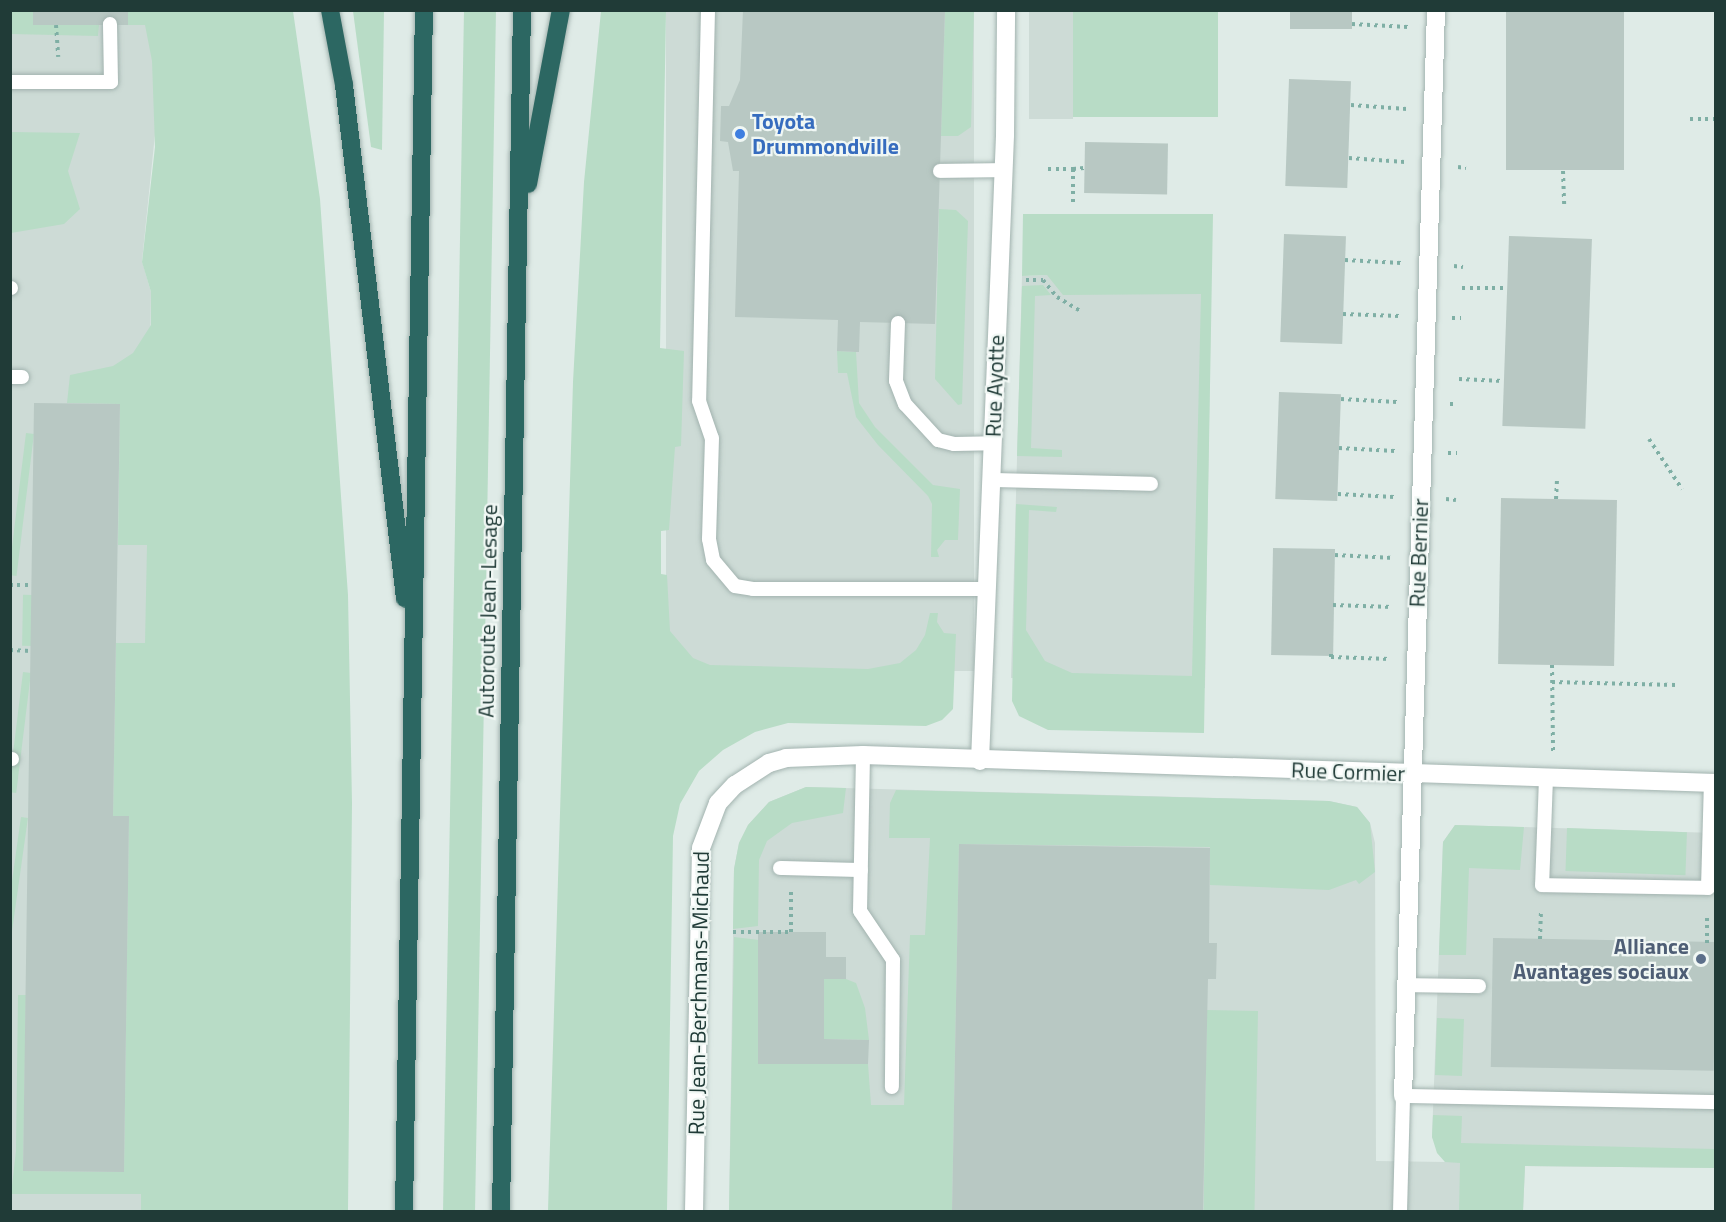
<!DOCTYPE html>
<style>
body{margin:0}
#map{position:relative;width:1726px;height:1222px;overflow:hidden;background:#dfebe7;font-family:"Titillium Web",sans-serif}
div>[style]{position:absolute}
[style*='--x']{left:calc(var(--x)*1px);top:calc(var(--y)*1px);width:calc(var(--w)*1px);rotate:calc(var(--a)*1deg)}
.built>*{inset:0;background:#cddbd6;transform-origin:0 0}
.green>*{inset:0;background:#b8dcc6;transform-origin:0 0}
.building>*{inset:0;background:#b8c8c3;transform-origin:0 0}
.path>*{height:4px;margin-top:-2px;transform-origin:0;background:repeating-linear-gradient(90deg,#7fafa5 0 3px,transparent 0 7.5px)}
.roads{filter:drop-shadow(0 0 2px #a2b3af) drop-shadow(0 0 2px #a2b3af)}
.service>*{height:14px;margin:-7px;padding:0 7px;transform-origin:7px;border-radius:7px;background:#fff}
.minor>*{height:18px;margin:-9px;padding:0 9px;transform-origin:9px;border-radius:9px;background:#fff}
.tertiary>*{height:18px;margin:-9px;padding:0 9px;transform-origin:9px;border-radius:9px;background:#fff}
.motorway>*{height:18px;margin:-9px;padding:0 9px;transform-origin:9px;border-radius:9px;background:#2c6762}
.dots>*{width:16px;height:16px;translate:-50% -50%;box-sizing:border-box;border:3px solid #f0f7f4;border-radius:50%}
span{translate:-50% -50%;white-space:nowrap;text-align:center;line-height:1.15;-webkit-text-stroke:4.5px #f0f7f4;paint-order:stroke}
.shop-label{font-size:22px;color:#366cbe;font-weight:700}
.left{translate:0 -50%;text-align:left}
.street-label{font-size:22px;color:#203b37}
.service-label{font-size:22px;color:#4e5e75;font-weight:700}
.right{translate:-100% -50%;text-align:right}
.frame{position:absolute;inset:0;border:12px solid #203b37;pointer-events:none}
</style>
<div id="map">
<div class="built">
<div style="clip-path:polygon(10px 11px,178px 11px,155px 134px,142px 261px,151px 292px,141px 1211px,11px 1211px)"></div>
<div style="left:666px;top:11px;width:308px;height:660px"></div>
<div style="left:1029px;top:11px;width:44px;height:108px"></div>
<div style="clip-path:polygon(1047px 275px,1211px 293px,1205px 688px,1011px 678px,1022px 276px)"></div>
<div style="clip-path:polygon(806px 787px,1329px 801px,1357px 807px,1370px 823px,1375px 843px,1376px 1161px,1445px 1162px,1432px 1137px,1443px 842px,1455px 825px,1715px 833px,1715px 1168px,1525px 1166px,1523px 1212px,729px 1212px,734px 869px,739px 843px,748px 825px,769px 802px)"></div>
</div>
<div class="green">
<div style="left:496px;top:10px;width:1201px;height:32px;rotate:91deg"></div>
<div style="clip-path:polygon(11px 11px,33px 11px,33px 25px,99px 25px,98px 36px,11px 34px)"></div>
<div style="clip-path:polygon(128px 11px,293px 11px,320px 199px,348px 595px,352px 803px,348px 1211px,141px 1211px,141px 1194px,11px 1194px,16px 1151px,18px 995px,26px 995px,23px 1171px,124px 1172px,129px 816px,113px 816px,116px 643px,145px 643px,147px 545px,118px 545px,120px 404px,67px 403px,70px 375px,113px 366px,133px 353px,151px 325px,151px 292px,142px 262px,155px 147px,152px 61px,145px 25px,128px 25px)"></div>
<div style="clip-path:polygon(353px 11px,384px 11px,382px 150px,371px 147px)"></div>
<div style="clip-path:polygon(601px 11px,666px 11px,660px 348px,684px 351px,681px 446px,675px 447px,669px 530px,661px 531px,661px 574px,667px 575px,670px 631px,693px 658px,710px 665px,868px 669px,900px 663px,916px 650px,925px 635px,930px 613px,938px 613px,937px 622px,944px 633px,956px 634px,953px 709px,942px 720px,926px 726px,788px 723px,755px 732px,723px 750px,699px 771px,680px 804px,673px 836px,667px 1211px,548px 1211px,573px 382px,584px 182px)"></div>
<div style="clip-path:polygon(945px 11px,974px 11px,971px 127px,958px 136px,941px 136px)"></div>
<div style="left:1073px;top:11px;width:145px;height:106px"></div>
<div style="clip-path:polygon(11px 132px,80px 133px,68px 171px,80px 209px,64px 224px,11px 233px)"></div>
<div style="clip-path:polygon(939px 209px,956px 210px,968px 221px,962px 404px,958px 405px,935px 379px)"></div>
<div style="clip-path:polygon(1023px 214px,1213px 214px,1204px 733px,1048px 730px,1019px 716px,1012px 701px,1016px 504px,1057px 507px,1056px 512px,1029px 510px,1026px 630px,1045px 661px,1072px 673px,1192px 676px,1201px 294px,1063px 295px,1047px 275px,1022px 276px)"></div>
<div style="clip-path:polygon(1043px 285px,1051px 295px,1035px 296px,1031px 448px,1062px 450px,1062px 457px,1017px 456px,1022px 286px)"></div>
<div style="clip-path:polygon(837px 351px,856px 352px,859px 403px,875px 427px,933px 485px,960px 489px,958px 540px,945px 540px,937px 550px,939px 557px,931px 557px,932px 504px,928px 496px,878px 445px,856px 417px,847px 373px,838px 373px)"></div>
<div style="left:26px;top:433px;width:8px;height:143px;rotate:7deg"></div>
<div style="left:32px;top:595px;width:51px;height:9px;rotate:91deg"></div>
<div style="left:23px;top:672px;width:8px;height:121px;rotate:7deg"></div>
<div style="clip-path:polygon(806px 787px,846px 788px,843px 813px,792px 823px,767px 841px,759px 860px,758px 926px,733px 929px,734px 869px,739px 843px,748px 825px,769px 802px)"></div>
<div style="clip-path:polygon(896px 790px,1329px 801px,1357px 807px,1370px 823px,1375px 872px,1359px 884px,1356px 880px,1329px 890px,1210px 885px,1210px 847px,959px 844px,952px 1211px,729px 1212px,734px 937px,759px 940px,758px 1064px,868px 1064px,871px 1105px,904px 1105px,910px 935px,925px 935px,930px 838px,889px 838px,890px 803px)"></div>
<div style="left:21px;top:817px;width:7px;height:121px;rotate:8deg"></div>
<div style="clip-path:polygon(1455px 825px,1524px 827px,1520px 870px,1469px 868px,1466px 955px,1439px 955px,1443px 842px)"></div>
<div style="left:1567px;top:828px;width:120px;height:43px;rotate:2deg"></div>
<div style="clip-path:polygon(824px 979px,846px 979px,856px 983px,865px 1008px,869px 1040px,824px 1039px)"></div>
<div style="left:1207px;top:1010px;width:51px;height:202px;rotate:1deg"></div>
<div style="left:1437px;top:1018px;width:27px;height:57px;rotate:2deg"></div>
<div style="clip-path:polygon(1433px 1115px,1462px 1116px,1461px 1143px,1715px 1149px,1715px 1168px,1525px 1166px,1523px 1211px,1459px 1211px,1460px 1163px,1445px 1162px,1437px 1153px,1432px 1137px)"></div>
</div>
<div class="building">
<div style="left:33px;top:10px;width:95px;height:15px"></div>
<div style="clip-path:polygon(743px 10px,945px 10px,935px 324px,860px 322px,859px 352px,856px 352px,837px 351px,838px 320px,735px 317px,739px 171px,733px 171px,728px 142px,720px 141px,721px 106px,729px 106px,740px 80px)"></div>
<div style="left:1290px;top:10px;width:62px;height:19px"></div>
<div style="left:1506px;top:10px;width:118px;height:160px"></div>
<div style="left:1289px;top:79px;width:62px;height:107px;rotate:2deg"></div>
<div style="left:1085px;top:142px;width:83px;height:51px;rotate:1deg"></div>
<div style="left:1284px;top:234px;width:62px;height:108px;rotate:2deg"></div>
<div style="left:1509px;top:236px;width:83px;height:190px;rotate:2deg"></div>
<div style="left:1279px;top:392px;width:62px;height:107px;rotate:2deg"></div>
<div style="clip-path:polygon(34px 403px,120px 404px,113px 816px,129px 816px,124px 1172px,23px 1171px)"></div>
<div style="left:1501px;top:498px;width:116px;height:166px;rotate:1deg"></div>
<div style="left:1273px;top:548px;width:62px;height:107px;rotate:1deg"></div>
<div style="clip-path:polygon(959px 844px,1210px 848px,1209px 943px,1217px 943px,1216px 979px,1208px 979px,1203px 1212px,952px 1212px)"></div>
<div style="clip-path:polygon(758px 932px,826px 932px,826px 957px,846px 957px,846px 979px,824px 979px,824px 1039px,869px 1040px,868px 1064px,758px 1064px)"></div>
<div style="left:1493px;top:938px;width:223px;height:129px;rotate:1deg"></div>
</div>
<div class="path">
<div style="--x:1352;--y:24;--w:56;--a:3.1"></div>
<div style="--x:56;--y:25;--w:32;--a:86"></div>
<div style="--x:1351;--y:105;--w:56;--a:4.1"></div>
<div style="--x:1690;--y:119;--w:26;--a:0"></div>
<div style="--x:1349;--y:158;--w:56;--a:4.1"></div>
<div style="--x:1458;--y:167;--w:8;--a:7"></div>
<div style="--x:1048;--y:169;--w:25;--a:0"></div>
<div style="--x:1563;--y:171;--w:34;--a:88"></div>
<div style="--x:1073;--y:202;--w:33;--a:-90"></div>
<div style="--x:1073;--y:169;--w:11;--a:-5"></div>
<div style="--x:1345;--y:260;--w:56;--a:3.1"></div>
<div style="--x:1454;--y:266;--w:9;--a:6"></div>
<div style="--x:1026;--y:280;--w:17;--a:0"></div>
<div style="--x:1043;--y:280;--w:22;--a:51"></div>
<div style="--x:1057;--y:297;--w:27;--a:31"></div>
<div style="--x:1462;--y:288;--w:45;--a:0"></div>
<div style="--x:1343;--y:314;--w:56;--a:2"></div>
<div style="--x:1452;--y:318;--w:9;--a:0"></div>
<div style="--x:1459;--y:379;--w:44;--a:2.6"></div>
<div style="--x:1341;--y:399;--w:56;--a:3.1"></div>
<div style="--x:1450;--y:404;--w:8;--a:0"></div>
<div style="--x:1649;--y:439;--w:60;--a:56.6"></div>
<div style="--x:1339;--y:448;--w:56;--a:3.1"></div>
<div style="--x:1448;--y:453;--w:9;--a:0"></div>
<div style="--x:1338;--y:494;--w:56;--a:3.1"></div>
<div style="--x:1446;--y:499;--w:10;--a:6"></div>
<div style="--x:1556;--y:499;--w:19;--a:-87"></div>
<div style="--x:1335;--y:555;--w:59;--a:2.9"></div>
<div style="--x:10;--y:585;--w:22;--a:0"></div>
<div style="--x:1333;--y:605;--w:59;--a:1.9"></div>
<div style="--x:10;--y:650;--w:21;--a:3"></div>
<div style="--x:1331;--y:654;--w:3;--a:90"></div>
<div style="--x:1331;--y:657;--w:59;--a:1.9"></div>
<div style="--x:1552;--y:665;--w:86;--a:89.3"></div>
<div style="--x:1552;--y:682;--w:124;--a:1.4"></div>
<div style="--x:733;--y:932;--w:58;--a:0"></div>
<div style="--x:791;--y:932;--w:40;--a:-90"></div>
<div style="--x:1540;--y:939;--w:29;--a:-88"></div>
<div style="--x:1707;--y:943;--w:30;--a:-90"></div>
</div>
<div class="roads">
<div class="service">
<div style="--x:708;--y:10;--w:391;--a:91.3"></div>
<div style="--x:699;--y:401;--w:39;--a:71"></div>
<div style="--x:712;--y:438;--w:101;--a:91.7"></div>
<div style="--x:709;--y:539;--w:21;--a:79"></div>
<div style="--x:713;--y:560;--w:34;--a:50"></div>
<div style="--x:735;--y:586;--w:18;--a:9"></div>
<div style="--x:753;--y:589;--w:234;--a:0"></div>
<div style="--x:10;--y:82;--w:101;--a:0"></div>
<div style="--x:111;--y:82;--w:58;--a:-91"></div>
<div style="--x:940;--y:171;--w:64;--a:-0.9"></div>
<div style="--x:10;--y:288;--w:1;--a:0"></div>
<div style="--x:898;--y:323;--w:58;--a:92"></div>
<div style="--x:896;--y:381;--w:25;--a:69"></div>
<div style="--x:905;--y:404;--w:49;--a:47.5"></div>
<div style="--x:938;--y:440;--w:16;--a:14"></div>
<div style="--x:954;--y:444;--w:39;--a:-1"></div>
<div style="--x:10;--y:377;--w:12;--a:0"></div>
<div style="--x:991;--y:480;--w:160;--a:1.4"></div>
<div style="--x:863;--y:755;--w:156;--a:91.1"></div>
<div style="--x:860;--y:911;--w:59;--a:56"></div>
<div style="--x:893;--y:960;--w:127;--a:90.5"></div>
<div style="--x:10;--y:759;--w:2;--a:0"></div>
<div style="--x:1546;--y:778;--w:107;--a:92.1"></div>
<div style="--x:1542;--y:885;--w:166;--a:1"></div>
<div style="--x:1708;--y:888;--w:105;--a:-88.4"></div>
<div style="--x:780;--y:868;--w:81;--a:1.4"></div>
<div style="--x:1405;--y:985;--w:74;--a:0.8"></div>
<div style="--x:1400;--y:1212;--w:116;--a:-88.5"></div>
<div style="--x:1403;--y:1096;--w:313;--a:1.1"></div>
</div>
<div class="minor">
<div style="--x:980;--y:761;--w:626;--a:-87.71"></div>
<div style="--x:1005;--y:135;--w:125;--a:-89.5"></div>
<div style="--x:1403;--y:1096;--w:1087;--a:-88.26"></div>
</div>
<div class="tertiary">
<div style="--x:694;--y:1212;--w:364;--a:-88.9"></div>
<div style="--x:701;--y:848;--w:48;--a:-69.3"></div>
<div style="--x:718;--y:803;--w:25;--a:-47"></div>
<div style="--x:735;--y:785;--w:40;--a:-32.9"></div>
<div style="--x:769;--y:763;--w:18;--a:-16"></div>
<div style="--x:786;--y:758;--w:77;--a:-2.2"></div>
<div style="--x:863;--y:755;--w:853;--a:1.88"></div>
</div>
<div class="motorway">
<div style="--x:330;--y:10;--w:76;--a:79.4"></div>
<div style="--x:344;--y:85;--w:517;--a:83.22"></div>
<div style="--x:528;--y:184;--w:177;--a:-79.3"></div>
<div style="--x:404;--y:1212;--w:1202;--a:-89.05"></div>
<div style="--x:501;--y:1212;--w:1202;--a:-89"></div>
</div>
</div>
<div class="dots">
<div style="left:740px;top:134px;background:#3f7fe0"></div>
<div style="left:1701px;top:959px;background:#5c6f8a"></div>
</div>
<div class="shop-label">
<span class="left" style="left:752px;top:134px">Toyota<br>Drummondville</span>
</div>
<div class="street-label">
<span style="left:995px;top:386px;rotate:-88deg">Rue Ayotte</span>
<span style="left:1419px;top:553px;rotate:-88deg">Rue Bernier</span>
<span style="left:488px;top:611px;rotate:-89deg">Autoroute Jean-Lesage</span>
<span style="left:1348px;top:772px;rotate:2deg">Rue Cormier</span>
<span style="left:699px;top:993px;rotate:-89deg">Rue Jean-Berchmans-Michaud</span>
</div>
<div class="service-label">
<span class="right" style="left:1689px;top:959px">Alliance<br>Avantages sociaux</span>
</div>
<div class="frame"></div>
</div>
